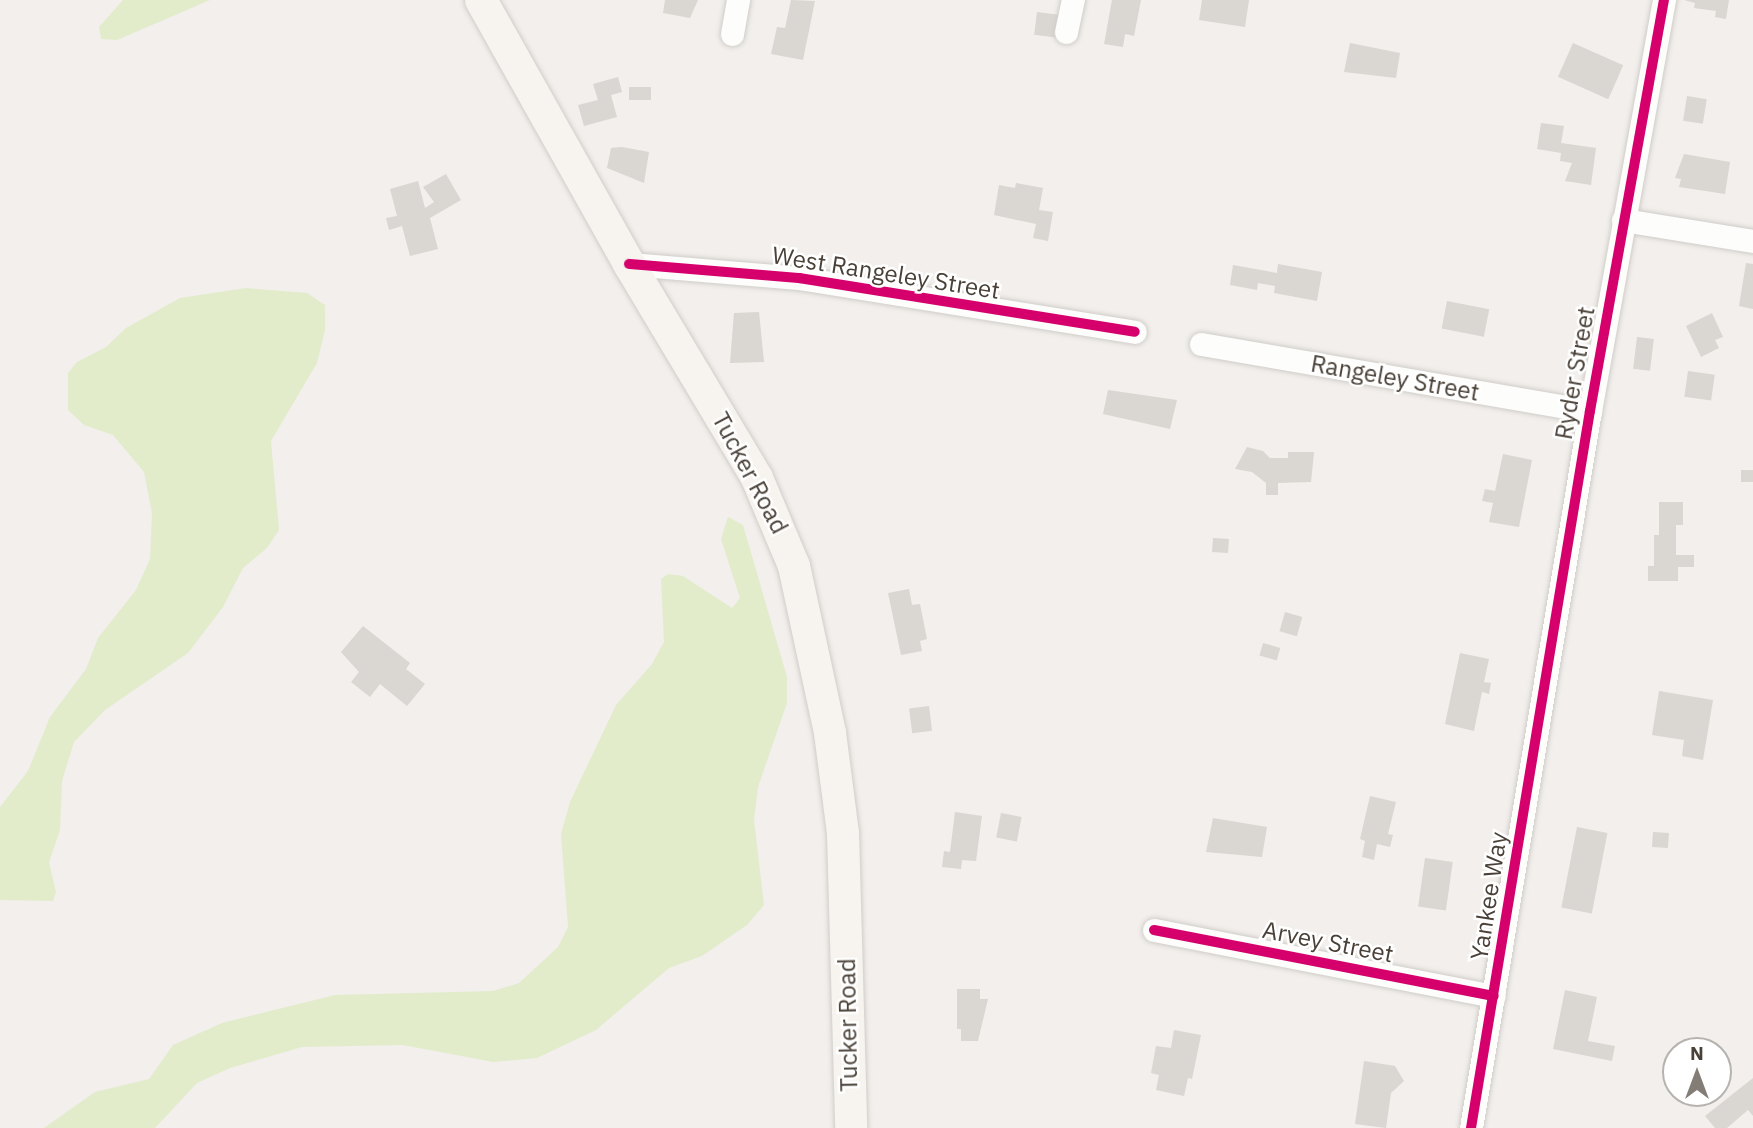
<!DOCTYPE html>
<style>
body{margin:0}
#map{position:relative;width:1753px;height:1128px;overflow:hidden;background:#f2efec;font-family:"IBM Plex Sans",sans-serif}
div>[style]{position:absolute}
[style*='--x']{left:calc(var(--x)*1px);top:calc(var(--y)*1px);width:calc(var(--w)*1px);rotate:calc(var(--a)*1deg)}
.green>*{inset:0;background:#e2eccb}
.building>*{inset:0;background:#dad6d2;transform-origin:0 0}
.roads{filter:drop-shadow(0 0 2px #d0cdc9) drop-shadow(0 0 2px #d0cdc9)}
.street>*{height:23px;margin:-11.5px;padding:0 11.5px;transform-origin:11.5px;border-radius:11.5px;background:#fdfdfc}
.secondary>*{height:32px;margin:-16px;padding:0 16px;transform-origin:16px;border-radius:16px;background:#f7f4ef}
.cycleway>*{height:10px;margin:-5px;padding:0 5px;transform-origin:5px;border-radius:5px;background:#d6006c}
span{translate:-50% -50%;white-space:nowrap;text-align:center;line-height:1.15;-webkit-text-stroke:5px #fff;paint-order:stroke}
.street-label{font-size:24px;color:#494037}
.north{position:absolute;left:1662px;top:1037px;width:70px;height:70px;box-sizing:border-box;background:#fff;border:2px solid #b6b3af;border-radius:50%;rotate:0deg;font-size:19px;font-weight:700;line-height:28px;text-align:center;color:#494037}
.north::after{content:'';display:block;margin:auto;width:24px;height:32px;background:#847d76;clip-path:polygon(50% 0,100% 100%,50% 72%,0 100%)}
</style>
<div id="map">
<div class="green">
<div style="clip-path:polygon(123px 0,210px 0,117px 40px,101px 39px,99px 27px)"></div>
<div style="clip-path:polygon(246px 288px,307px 293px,325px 305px,325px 330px,317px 363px,271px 441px,279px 530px,267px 548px,243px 568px,223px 607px,188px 653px,105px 710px,74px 742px,62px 781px,60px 830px,49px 862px,56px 892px,53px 901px,0 900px,0 807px,28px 771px,50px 717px,86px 669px,98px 638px,136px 590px,150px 559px,152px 513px,144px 472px,113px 435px,84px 425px,68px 410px,68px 373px,77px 362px,106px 347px,126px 328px,180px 298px)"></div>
<div style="clip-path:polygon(728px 517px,743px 525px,787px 677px,787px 703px,758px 787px,754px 820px,764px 905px,747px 925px,702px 956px,669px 968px,596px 1030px,537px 1058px,493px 1062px,403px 1045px,302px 1047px,230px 1068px,197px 1083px,155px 1128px,44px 1128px,95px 1092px,149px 1079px,173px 1045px,222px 1023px,335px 995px,493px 991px,519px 983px,558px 947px,568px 927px,561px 834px,570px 802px,616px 705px,652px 664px,664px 642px,661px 579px,668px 574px,683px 576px,732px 608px,740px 598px,721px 539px)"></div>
</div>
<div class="building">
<div style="clip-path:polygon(665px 0,698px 0,690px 18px,663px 13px)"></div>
<div style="clip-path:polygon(791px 0,815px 1px,803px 60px,771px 54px,777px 27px,785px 28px)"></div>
<div style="clip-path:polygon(1112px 0,1141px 0,1134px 36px,1125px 34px,1123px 47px,1104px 44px)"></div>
<div style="clip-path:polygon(1202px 0,1249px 0,1245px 27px,1199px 20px)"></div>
<div style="clip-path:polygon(1684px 0,1729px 0,1726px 19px,1715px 17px,1716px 11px,1694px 8px,1695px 3px)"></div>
<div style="left:1037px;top:12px;width:24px;height:23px;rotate:7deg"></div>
<div style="clip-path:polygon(1350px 43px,1400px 53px,1396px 78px,1344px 72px)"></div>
<div style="left:1573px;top:43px;width:55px;height:37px;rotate:24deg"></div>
<div style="clip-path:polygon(618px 77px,622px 92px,611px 95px,617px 117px,584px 126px,578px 105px,598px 100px,593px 84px)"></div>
<div style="left:629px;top:87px;width:22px;height:13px"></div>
<div style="left:1687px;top:96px;width:20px;height:25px;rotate:9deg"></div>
<div style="clip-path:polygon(1541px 123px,1564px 126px,1561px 143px,1596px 148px,1591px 185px,1565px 181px,1572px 163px,1560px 161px,1561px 153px,1537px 149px)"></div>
<div style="clip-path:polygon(622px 147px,649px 152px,644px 183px,607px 168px,611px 148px)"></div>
<div style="clip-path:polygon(1684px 154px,1730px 162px,1725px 194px,1679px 187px,1681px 179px,1675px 178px)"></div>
<div style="clip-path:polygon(446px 174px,461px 200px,430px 218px,438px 249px,410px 256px,402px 226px,389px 230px,386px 218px,397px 216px,390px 189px,418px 181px,425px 208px,434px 202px,423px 187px)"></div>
<div style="clip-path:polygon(1016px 183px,1043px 188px,1039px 210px,1053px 212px,1048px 241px,1033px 238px,1036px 224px,994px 215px,999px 185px,1015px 188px)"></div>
<div style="clip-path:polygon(1746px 263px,1753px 264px,1753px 309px,1739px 306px)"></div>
<div style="clip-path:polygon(1278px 264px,1322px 272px,1317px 301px,1274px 293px,1275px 286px,1258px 283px,1257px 290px,1230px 285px,1233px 265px,1277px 273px)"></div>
<div style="left:1447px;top:301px;width:43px;height:28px;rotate:11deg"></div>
<div style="clip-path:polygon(759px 312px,764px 362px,730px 363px,734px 313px)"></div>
<div style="clip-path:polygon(1712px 313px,1723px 337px,1715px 340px,1719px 348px,1701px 357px,1686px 326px)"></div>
<div style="left:1637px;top:337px;width:17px;height:32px;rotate:7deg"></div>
<div style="left:1688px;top:371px;width:27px;height:26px;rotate:8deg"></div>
<div style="clip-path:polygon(1108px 390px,1177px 400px,1170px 429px,1103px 414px)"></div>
<div style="clip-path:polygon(1247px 447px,1263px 451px,1270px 458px,1288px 458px,1288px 452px,1314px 452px,1311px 482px,1278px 483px,1278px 495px,1266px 495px,1266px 483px,1252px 472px,1235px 469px)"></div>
<div style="clip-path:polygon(1503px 454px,1532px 460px,1519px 527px,1489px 522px,1493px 503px,1482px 501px,1485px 489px,1495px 491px)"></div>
<div style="left:1741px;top:470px;width:12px;height:12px"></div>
<div style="clip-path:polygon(1659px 502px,1683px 502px,1683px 525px,1676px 525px,1676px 555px,1694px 555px,1694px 567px,1678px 567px,1678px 581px,1648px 581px,1648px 566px,1654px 566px,1654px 535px,1659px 535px)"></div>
<div style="left:1213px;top:538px;width:16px;height:14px;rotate:4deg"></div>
<div style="clip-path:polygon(909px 589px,912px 605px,920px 604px,927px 639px,920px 641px,922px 651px,901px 655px,888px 593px)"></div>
<div style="left:1285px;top:612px;width:18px;height:20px;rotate:16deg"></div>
<div style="clip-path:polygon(363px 626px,410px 663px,406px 669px,425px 684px,407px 706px,380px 684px,370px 697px,351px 682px,359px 672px,341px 652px)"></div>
<div style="left:1263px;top:643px;width:18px;height:13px;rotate:16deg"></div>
<div style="clip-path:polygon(1460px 653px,1489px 659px,1484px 682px,1491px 683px,1489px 694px,1482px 692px,1474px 731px,1445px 724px)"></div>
<div style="clip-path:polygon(1659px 691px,1713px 700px,1703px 760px,1682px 756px,1684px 740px,1652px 735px)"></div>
<div style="left:929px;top:706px;width:25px;height:20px;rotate:83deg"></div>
<div style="clip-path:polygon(1370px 796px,1396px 802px,1388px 834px,1393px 835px,1390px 847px,1377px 844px,1374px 860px,1362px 857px,1365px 841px,1360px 839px)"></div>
<div style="clip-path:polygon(955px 812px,982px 816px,976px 861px,962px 860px,961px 869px,942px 867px,944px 851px,950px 852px)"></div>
<div style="left:1001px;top:813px;width:21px;height:25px;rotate:11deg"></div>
<div style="clip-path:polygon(1213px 818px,1267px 827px,1262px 857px,1206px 852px)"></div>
<div style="left:1577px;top:827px;width:31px;height:82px;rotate:11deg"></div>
<div style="left:1653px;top:832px;width:16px;height:15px;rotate:4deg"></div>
<div style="left:1425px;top:858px;width:28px;height:49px;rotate:8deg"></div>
<div style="clip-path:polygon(957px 989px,980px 989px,980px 999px,988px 999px,978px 1041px,961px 1041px,961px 1029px,957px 1029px)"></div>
<div style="clip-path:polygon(1565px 990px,1597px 997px,1588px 1041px,1615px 1046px,1612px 1061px,1553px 1049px)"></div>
<div style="clip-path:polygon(1174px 1030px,1201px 1035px,1192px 1079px,1188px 1078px,1184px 1096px,1156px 1090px,1159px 1075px,1151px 1073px,1156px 1046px,1171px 1048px)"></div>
<div style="clip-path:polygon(1364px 1061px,1395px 1066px,1404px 1081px,1391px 1093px,1386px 1128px,1355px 1124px)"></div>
<div style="clip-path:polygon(1753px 1078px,1753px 1116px,1748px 1110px,1727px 1128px,1715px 1128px,1705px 1116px)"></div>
</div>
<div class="roads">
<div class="street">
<div style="--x:1066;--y:32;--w:33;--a:-78"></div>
<div style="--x:732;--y:34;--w:35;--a:-80"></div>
<div style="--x:1623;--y:220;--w:132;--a:9.2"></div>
<div style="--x:629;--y:264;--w:171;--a:4.7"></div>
<div style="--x:799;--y:278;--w:340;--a:9.1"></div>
<div style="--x:1201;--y:344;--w:395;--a:9.8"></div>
<div style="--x:1154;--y:930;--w:346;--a:11"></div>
<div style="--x:1471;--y:1128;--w:727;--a:-80.58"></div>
<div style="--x:1590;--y:411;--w:418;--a:-79.8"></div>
</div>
<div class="secondary">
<div style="--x:481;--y:0;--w:303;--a:60.7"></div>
<div style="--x:629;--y:264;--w:249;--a:59.1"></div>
<div style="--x:757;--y:478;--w:95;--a:67.2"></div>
<div style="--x:794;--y:566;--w:171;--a:77.8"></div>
<div style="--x:830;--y:733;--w:101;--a:82.6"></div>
<div style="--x:843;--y:833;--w:295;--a:88.4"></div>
</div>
</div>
<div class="cycleway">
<div style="--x:629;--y:264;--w:171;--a:4.7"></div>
<div style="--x:799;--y:278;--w:340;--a:9.1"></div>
<div style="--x:1154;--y:930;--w:346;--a:11"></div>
<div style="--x:1471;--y:1128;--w:727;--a:-80.58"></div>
<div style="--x:1590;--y:411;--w:418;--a:-79.8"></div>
</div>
<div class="street-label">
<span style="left:886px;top:273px;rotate:9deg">West Rangeley Street</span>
<span style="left:1575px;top:373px;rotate:-80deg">Ryder Street</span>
<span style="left:1395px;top:378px;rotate:10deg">Rangeley Street</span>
<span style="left:750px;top:473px;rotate:62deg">Tucker Road</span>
<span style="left:1489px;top:896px;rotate:-81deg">Yankee Way</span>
<span style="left:1328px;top:942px;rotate:11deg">Arvey Street</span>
<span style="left:848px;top:1025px;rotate:-91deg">Tucker Road</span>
</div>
<div class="north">N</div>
</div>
